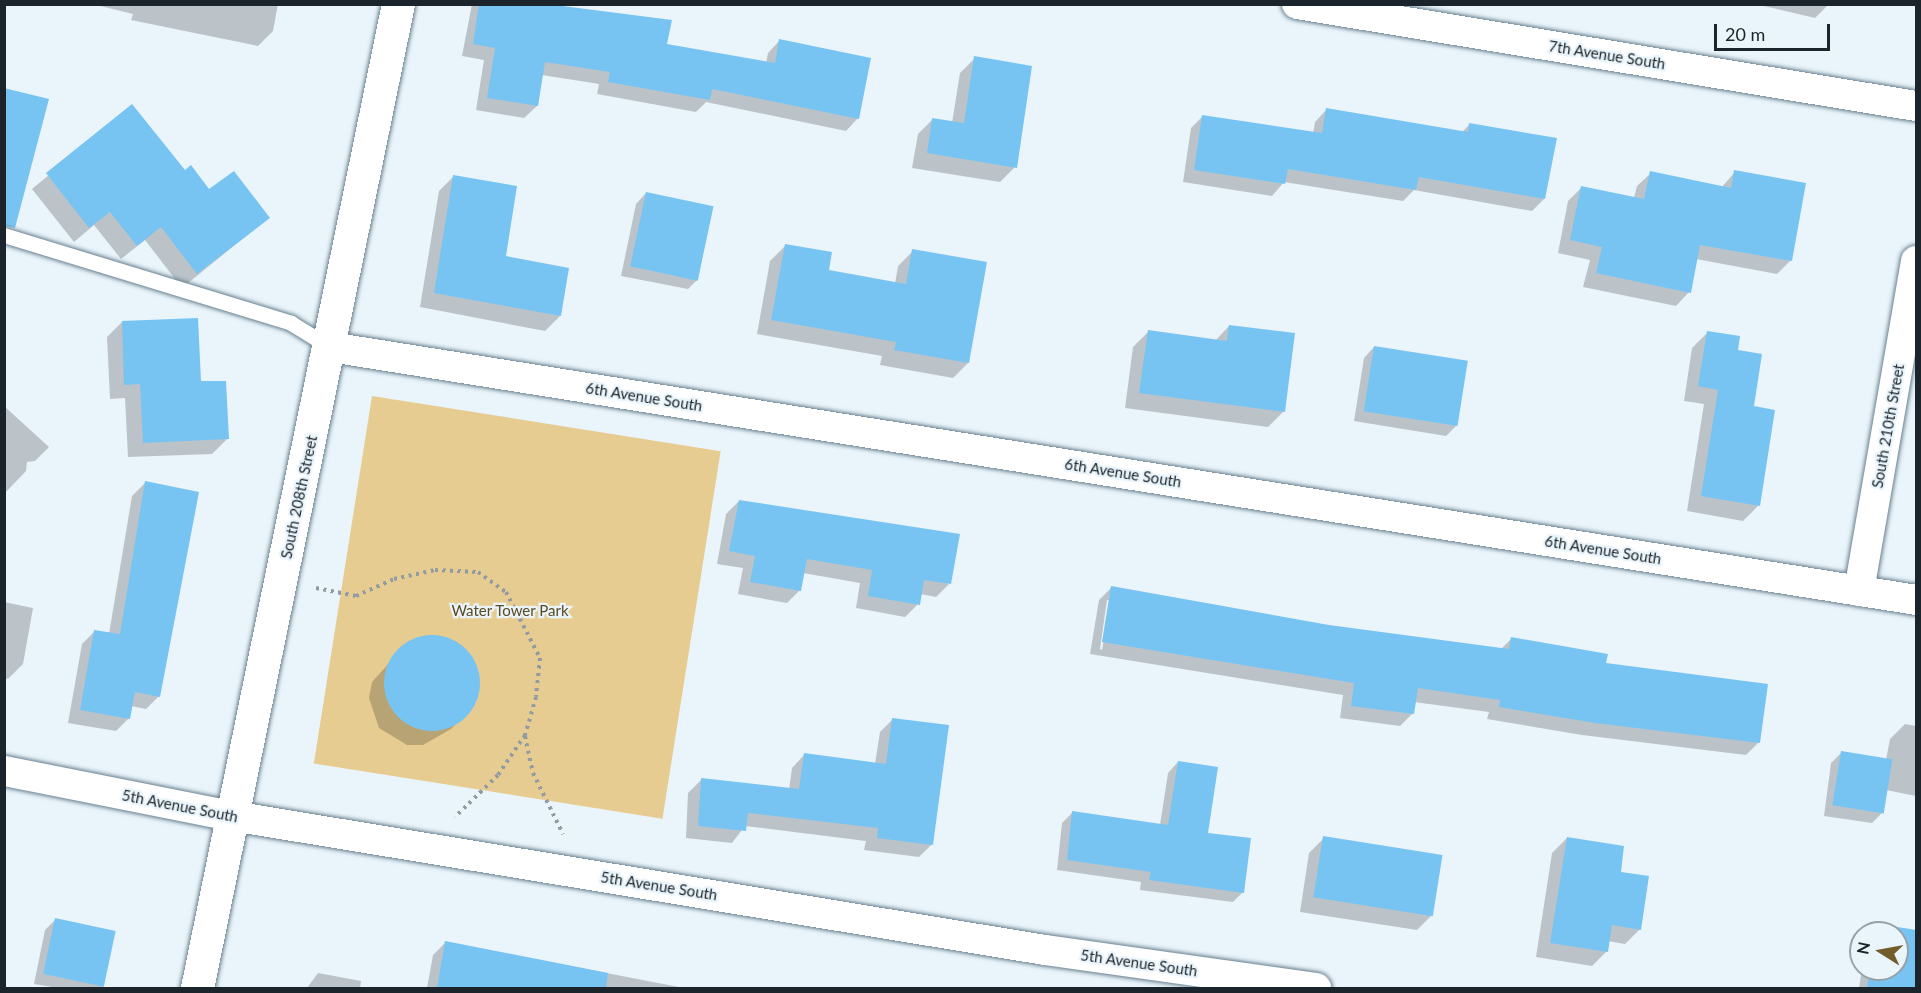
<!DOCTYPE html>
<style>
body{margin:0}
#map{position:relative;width:1921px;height:993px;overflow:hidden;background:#eaf4fb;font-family:Lato,sans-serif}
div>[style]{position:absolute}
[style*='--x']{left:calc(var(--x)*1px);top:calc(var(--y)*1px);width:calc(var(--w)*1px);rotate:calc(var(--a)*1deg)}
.green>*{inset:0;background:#e7cc92;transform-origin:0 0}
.shadow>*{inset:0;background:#0003}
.building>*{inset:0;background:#77c4f2;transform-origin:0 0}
.round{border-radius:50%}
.path>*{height:4px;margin-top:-2px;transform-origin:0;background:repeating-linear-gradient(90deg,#929ba2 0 3px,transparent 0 7.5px)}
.roads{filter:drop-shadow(0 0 2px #68808f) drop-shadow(0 0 2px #68808f)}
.service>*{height:15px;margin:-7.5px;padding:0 7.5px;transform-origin:7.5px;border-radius:7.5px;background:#fff}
.minor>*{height:30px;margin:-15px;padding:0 15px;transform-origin:15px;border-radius:15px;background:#fff}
.tertiary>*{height:33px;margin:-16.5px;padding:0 16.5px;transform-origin:16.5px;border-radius:16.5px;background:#fff}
span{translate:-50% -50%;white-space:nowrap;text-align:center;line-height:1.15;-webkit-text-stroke:4.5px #eaf4fb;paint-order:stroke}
.street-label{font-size:15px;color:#1b242b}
.park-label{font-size:15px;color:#5c4a21}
.frame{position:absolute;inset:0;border:6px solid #1b242b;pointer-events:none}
.north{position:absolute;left:1849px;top:921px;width:60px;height:60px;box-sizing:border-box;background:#eaf4fb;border:2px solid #97a1a8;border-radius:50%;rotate:281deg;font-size:16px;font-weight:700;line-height:24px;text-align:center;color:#1b242b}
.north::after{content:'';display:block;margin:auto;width:21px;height:27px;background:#725c2c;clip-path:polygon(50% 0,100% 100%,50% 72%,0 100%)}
.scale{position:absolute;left:1714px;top:24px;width:116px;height:27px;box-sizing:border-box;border:3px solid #1b242b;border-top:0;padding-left:8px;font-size:18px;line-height:21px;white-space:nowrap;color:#1b242b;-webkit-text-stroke:4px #eaf4fb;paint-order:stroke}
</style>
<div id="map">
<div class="green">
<div style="left:372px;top:396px;width:353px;height:372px;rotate:9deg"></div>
</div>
<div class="shadow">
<div style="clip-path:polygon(92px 4px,278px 4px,273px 31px,258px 46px,131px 20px,133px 14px)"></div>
<div style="clip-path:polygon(472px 4px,537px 4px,670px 21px,665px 45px,766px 63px,768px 53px,780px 40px,858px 118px,846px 131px,706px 102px,696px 112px,597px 94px,599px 84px,542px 75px,537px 106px,524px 118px,476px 110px,484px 60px,462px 56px)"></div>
<div style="clip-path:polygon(1755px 4px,1829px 4px,1815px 18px)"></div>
<div style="clip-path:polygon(975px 58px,1015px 167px,1000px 182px,912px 168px,918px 134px,933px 119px,952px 123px,960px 73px)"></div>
<div style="clip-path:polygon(132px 106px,185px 172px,209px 191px,268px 218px,182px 288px,145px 240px,121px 259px,94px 225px,74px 242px,32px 189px)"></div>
<div style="clip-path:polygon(1327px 109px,1462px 132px,1470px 124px,1544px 199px,1532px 211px,1414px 190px,1403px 201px,1284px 182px,1272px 196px,1183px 182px,1191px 128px,1203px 116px,1313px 134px,1315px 122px)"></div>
<div style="clip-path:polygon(1735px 172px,1790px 261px,1777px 274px,1696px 259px,1689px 292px,1676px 306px,1583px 287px,1590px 260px,1558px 253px,1568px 201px,1582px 187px,1634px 198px,1637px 186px,1651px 173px,1721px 188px)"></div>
<div style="clip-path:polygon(454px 176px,505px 257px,560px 316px,545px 331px,420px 307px,439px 191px)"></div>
<div style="clip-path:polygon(646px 193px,712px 207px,698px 279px,688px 289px,621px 276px,636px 204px)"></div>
<div style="clip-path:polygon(785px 246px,827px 272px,895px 284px,898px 266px,913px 251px,968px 363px,953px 378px,880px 365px,882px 356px,757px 334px,770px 261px)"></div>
<div style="clip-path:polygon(122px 322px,227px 439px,212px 454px,128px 457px,125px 398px,110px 399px,107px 337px)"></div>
<div style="clip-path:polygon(1229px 326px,1283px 412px,1268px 427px,1125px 408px,1133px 347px,1148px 332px,1215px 341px)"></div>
<div style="clip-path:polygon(1707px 333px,1736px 351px,1758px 506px,1743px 521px,1687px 511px,1704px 404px,1684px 401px,1692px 348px)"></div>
<div style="clip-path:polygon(1374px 347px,1456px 426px,1446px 436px,1354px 421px,1364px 358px)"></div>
<div style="clip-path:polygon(4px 406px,49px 447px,35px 461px,27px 462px,26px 471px,4px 494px)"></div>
<div style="clip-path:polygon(145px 483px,159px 696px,146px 709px,131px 706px,129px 718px,116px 731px,68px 723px,82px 644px,95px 631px,109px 634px,132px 496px)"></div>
<div style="clip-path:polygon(739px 501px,949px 584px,936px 597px,920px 594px,918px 604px,905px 617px,856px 608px,860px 583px,803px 573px,800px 590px,787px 603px,738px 594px,743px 568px,717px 564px,726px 514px)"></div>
<div style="clip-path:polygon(evenodd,1112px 587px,1329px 626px,1501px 649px,1512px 638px,1605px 664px,1759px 742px,1746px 755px,1582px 735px,1487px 719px,1489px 712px,1414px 702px,1412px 714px,1400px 726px,1340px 718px,1343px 695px,1090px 654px,1099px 600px,1112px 587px,1107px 600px,1111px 600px,1102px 650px,1100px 649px,1107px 600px)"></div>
<div style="clip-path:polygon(4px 602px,33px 608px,23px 664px,8px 679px,4px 678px)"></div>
<div style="clip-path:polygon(441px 636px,468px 653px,479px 683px,467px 713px,451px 729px,423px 745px,407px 745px,379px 728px,369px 698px,372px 682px,409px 641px)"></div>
<div style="clip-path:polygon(893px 719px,932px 844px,919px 857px,864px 850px,866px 841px,745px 826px,732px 843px,686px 838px,688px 793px,701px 780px,789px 790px,792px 768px,804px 755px,875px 764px,880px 732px)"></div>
<div style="clip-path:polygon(1905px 724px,1916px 726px,1916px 796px,1886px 790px,1882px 813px,1872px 823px,1824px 816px,1831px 763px,1841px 753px,1886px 760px,1890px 739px)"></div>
<div style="clip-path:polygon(1178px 762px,1206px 834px,1243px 892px,1233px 902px,1140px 890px,1141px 882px,1057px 870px,1062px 823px,1073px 812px,1160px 825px,1168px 773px)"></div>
<div style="clip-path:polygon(1324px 838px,1432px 915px,1417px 930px,1300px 912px,1309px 853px)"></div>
<div style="clip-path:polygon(1567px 838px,1619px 873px,1640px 929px,1625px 944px,1608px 941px,1607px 951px,1592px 966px,1536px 957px,1552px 853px)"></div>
<div style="clip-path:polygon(55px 920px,104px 985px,101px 988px,58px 988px,34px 984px,45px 930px)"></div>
<div style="clip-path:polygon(1878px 925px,1916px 931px,1916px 988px,1859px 988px,1862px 969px,1897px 969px,1897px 933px,1870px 933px)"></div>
<div style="clip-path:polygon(446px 942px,684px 988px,427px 988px,433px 955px)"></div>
<div style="clip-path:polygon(318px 973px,361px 981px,360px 988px,307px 988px)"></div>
</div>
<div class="building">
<div style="clip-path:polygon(479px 4px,547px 4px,672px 20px,667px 44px,775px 63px,779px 39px,871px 58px,859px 119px,712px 89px,710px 100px,608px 82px,610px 72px,545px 62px,538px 106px,487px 98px,495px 48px,473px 44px)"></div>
<div style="clip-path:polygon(974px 56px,1032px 66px,1017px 168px,927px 153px,932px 118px,964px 123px)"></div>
<div style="clip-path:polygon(4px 88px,49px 99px,15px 228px,4px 226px)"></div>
<div style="clip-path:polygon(132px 104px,185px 170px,191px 165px,209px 189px,234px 171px,270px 218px,197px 274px,161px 227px,137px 246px,110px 212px,89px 228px,46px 173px)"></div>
<div style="clip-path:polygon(1326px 108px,1468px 132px,1469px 123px,1557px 138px,1545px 199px,1419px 177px,1416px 190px,1288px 169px,1285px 184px,1194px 170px,1202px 115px,1322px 133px)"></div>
<div style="clip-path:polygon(1734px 170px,1806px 183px,1792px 261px,1700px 245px,1691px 293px,1596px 273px,1602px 247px,1570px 240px,1581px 186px,1644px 199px,1650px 171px,1731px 188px)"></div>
<div style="clip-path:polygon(453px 175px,517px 186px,506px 256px,569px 268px,561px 316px,434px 293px)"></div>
<div style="left:646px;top:192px;width:69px;height:76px;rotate:12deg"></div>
<div style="clip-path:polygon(785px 244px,832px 252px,829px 270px,906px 284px,912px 249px,987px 262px,969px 363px,894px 350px,896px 342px,771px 320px)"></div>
<div style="clip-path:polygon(198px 318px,201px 381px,226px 381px,229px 439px,143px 443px,140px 384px,124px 385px,122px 321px)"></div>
<div style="clip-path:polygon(1229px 325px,1295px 333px,1285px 412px,1139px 393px,1148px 330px,1227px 341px)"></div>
<div style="clip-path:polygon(1707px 331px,1740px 336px,1738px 350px,1762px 354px,1754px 406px,1775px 410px,1760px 506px,1701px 496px,1718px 390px,1698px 386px)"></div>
<div style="left:1374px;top:346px;width:95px;height:66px;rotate:9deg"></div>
<div style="clip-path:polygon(145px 481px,199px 492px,160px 697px,135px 692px,130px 719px,80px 710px,94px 630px,120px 634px)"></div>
<div style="clip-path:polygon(739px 500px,960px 534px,951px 584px,924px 580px,920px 605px,868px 596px,872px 570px,807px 559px,801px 591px,750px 582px,755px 556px,729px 551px)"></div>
<div style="clip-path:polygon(1111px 586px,1329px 625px,1509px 649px,1511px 637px,1608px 654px,1606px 663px,1768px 684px,1760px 743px,1595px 723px,1499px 707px,1500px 700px,1418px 688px,1414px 714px,1351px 706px,1354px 683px,1102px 642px)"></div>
<div class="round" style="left:384px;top:635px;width:96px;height:96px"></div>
<div style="clip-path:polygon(892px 718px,949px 725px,933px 845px,877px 838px,878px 828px,748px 813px,746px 831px,698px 826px,701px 778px,799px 789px,804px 753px,886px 764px)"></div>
<div style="left:1841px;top:751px;width:52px;height:55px;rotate:9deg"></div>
<div style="clip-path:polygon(1178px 761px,1218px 767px,1208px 833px,1251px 838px,1244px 893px,1149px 880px,1151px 872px,1067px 860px,1072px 811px,1168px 825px)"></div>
<div style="left:1323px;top:836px;width:121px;height:62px;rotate:9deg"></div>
<div style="clip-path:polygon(1567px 837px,1624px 846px,1621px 872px,1649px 876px,1641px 930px,1612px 925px,1608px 952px,1550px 943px)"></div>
<div style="left:55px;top:918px;width:62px;height:57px;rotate:12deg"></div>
<div style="clip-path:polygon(1877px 924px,1917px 930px,1917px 988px,1867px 988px,1870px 969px,1897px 969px,1897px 933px,1876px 933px)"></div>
<div style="clip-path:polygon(445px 941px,608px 973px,606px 988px,437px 988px)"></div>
</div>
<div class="path">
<div style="--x:316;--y:588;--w:41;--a:11.3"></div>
<div style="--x:356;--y:596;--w:42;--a:-24.1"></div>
<div style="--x:394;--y:579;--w:42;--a:-12.4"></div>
<div style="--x:435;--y:570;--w:43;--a:2.7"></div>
<div style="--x:478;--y:572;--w:34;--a:36"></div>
<div style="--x:506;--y:592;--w:74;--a:62.7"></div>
<div style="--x:540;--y:658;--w:39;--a:96"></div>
<div style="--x:536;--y:697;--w:40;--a:106"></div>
<div style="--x:525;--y:735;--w:48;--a:124"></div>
<div style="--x:498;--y:775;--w:60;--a:135.7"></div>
<div style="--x:525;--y:736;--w:38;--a:78"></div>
<div style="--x:533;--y:773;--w:68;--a:63.8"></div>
</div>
<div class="roads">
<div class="service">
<div style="--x:4;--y:235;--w:300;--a:17"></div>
<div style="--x:291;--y:323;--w:46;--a:31.6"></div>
</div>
<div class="minor">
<div style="--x:1297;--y:4;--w:627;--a:9.36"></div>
<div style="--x:330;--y:347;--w:1606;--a:9.06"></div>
<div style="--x:1859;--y:591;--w:335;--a:-80.2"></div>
<div style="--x:4;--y:771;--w:232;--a:11.2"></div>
<div style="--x:232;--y:816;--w:824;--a:9.36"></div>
<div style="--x:1045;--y:950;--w:274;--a:8"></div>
</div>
<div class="tertiary">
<div style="--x:197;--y:988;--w:1004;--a:-78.46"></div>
</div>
</div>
<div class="street-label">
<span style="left:1607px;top:55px;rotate:9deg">7th Avenue South</span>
<span style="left:644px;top:397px;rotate:9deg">6th Avenue South</span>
<span style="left:1888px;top:426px;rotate:-80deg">South 210th Street</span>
<span style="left:1123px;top:473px;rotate:9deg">6th Avenue South</span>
<span style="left:299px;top:497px;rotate:-78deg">South 208th Street</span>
<span style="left:1603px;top:550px;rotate:9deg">6th Avenue South</span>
<span style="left:180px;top:806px;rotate:11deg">5th Avenue South</span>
<span style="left:659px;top:886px;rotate:9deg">5th Avenue South</span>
<span style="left:1139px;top:963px;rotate:8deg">5th Avenue South</span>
</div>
<div class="park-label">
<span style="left:510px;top:611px">Water Tower Park</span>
</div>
<div class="frame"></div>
<div class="north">N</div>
<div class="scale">20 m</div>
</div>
